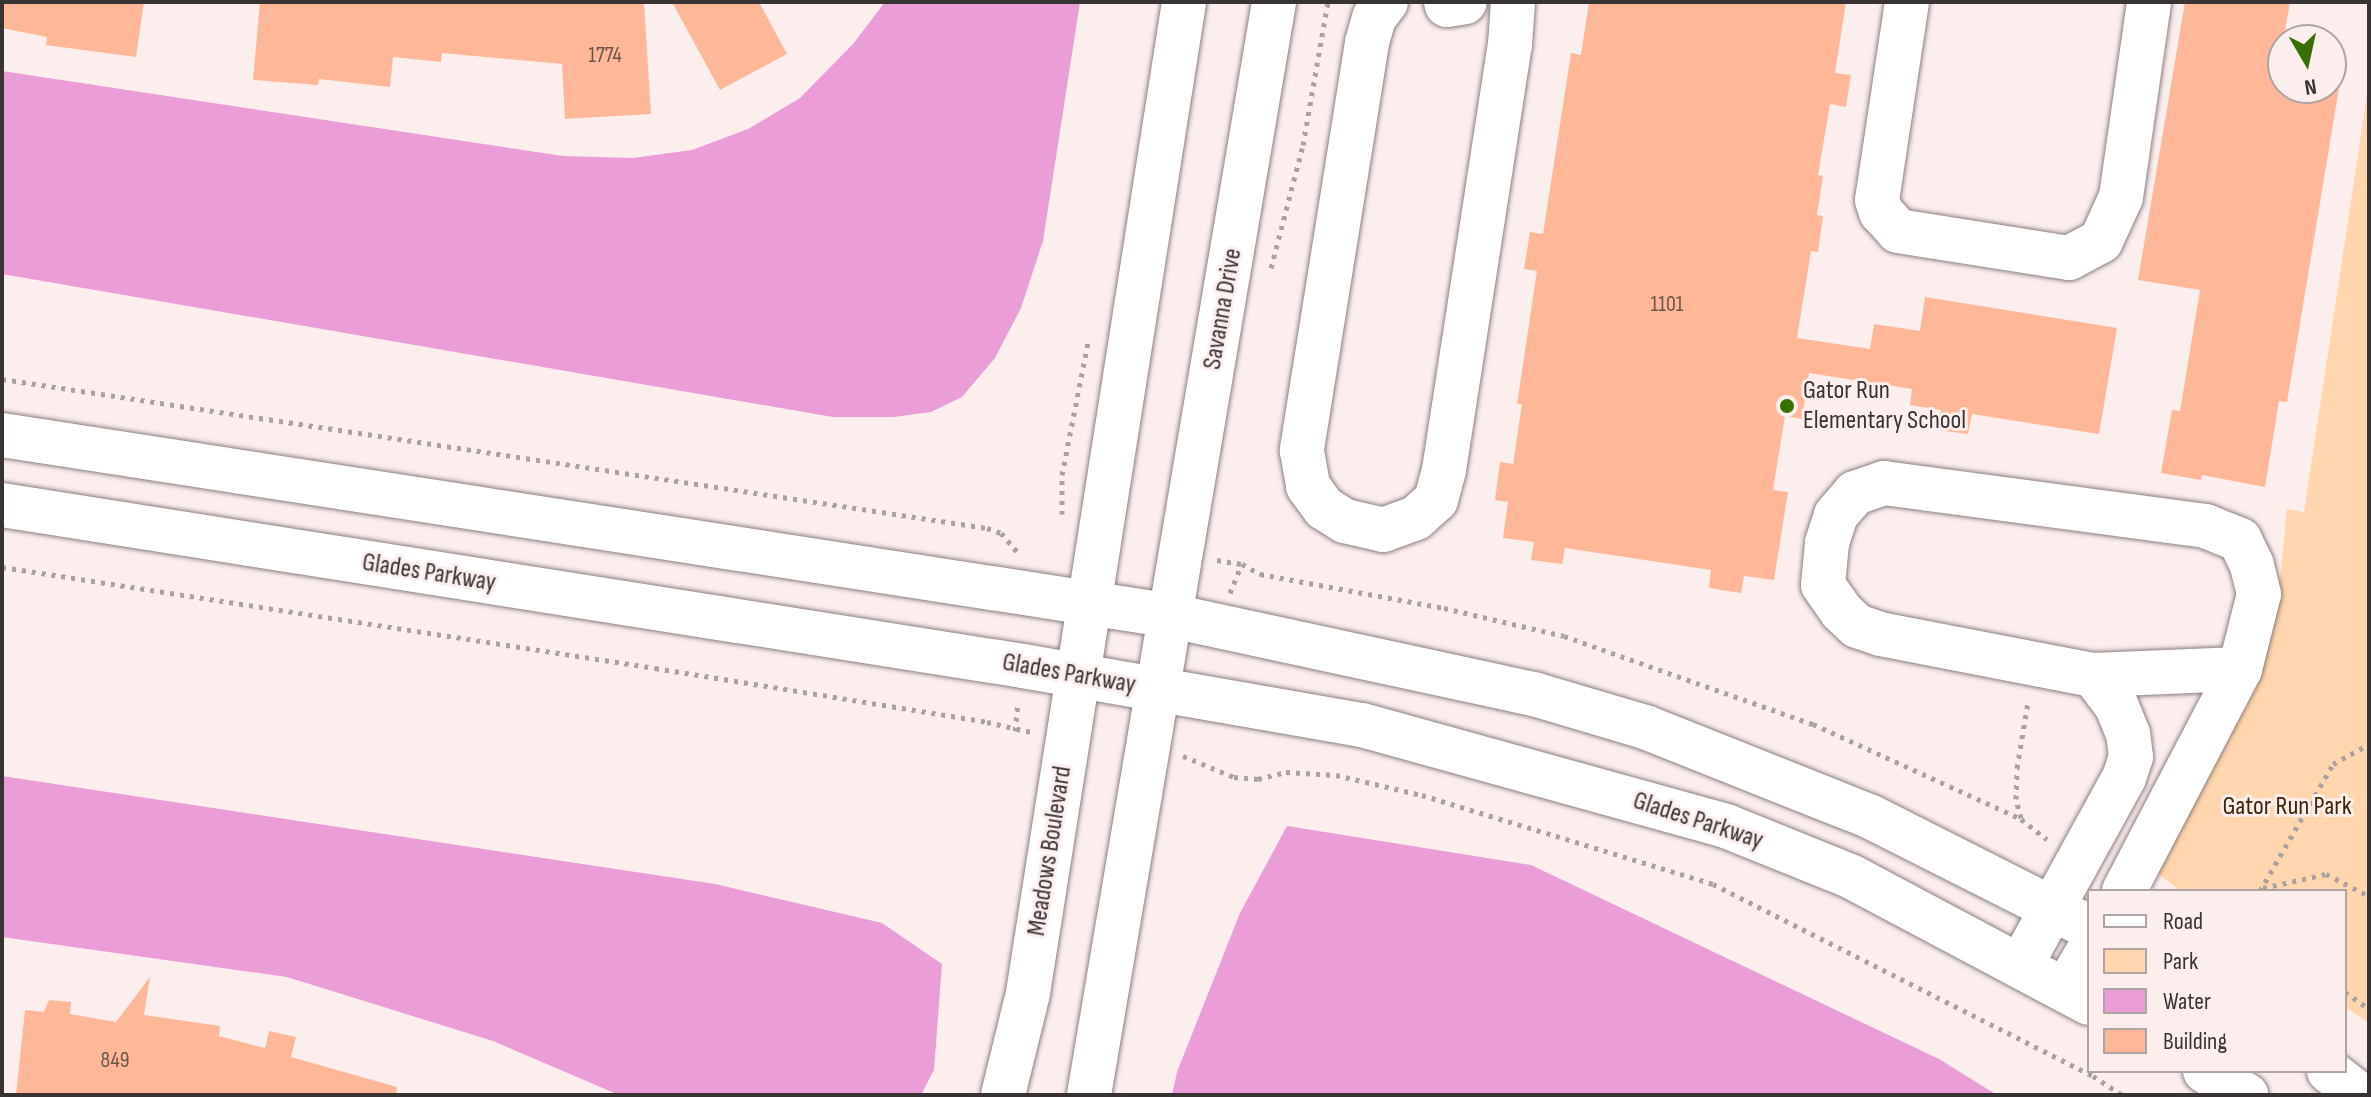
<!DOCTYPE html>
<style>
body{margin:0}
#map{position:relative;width:2371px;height:1097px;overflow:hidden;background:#fbeeed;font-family:"Sofia Sans Condensed",sans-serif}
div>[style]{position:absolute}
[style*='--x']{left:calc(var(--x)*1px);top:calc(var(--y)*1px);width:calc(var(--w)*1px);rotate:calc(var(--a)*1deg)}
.green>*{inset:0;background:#ffd6ad}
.water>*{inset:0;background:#ea9dd6}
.building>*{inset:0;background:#ffb798}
.path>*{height:5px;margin-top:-2.5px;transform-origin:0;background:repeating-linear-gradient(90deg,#aaa1a0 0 4px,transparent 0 10px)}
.roads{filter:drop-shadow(0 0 2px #8b7f7e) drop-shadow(0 0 2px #8b7f7e)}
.minor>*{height:44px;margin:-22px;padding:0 22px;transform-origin:22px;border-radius:22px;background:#fff}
.major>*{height:44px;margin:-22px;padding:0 22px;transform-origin:22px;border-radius:22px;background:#fff}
.dots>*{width:22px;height:22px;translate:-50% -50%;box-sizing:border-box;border:4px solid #fbeeed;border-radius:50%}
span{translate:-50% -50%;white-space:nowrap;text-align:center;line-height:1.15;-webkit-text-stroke:6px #fbeeed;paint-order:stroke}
.number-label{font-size:22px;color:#6a554d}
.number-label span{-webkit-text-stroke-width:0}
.street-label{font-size:26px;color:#393434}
.poi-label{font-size:26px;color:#393434}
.left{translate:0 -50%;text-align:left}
.park-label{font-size:26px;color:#402606}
.frame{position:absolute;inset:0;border:4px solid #393434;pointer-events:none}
.legend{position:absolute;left:2087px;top:889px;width:260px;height:184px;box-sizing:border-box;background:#fbeeed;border:2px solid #ada4a3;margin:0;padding:10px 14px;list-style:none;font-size:24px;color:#393434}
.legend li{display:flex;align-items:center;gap:16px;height:40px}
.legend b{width:40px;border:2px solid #ada4a3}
.north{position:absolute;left:2267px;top:24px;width:80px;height:80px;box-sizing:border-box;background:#fbeeed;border:2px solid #ada4a3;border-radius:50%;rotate:171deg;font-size:22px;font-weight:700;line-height:32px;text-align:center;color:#393434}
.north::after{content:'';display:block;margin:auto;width:28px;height:36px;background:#377000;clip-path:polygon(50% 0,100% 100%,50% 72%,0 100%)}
</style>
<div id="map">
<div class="green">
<div style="clip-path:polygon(2369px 82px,2369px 1023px,2345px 1007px,2345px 891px,2181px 891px,2158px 874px,2216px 763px,2258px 670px,2279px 590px,2287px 509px,2304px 512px)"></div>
</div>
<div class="water">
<div style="clip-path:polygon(885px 2px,1080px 2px,1043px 241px,1021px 308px,995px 358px,962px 397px,931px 412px,894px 417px,833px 417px,2px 274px,2px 71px,563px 156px,633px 158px,692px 150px,748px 129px,800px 98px,853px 44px)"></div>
<div style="clip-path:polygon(2px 776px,715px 884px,882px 923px,942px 964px,934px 1070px,921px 1095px,619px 1095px,493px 1041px,287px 977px,2px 937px)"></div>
<div style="clip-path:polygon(1287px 826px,1531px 865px,1939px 1059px,1997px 1095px,1172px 1095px,1177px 1072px,1240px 913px)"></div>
</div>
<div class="building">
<div style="clip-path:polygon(2px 2px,144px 2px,136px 57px,46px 45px,47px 37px,2px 28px)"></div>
<div style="clip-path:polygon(260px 2px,644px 2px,651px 114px,565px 119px,562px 64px,442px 53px,441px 62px,393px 57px,390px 87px,319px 79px,318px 85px,253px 80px)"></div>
<div style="clip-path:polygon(672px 2px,759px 2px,787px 54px,720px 90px)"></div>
<div style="clip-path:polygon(1589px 2px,1846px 2px,1835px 73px,1851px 75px,1846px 107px,1830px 104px,1818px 175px,1823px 176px,1817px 215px,1823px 216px,1818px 252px,1811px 251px,1797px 338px,1870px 349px,1874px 324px,1920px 331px,1925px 297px,2117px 328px,2099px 434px,1972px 414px,1968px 434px,1938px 430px,1941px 410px,1910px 405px,1912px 389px,1809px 373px,1802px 419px,1785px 416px,1773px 490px,1788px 492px,1774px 580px,1744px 576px,1741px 593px,1709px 588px,1711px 570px,1565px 548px,1562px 564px,1531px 560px,1534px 542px,1503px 538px,1508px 502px,1495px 500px,1500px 462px,1513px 464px,1522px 404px,1517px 404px,1537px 271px,1524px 269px,1530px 232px,1543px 234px,1571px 53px,1581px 55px)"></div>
<div style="clip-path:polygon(2185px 2px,2290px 2px,2275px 88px,2339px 88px,2287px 402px,2279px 401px,2265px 487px,2202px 475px,2201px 480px,2161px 473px,2172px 410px,2180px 411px,2200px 290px,2138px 280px)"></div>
<div style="clip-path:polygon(150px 977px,144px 1015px,220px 1026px,219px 1036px,265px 1048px,269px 1031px,296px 1037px,291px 1057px,397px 1087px,396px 1095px,16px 1095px,25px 1010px,44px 1012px,49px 1000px,71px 1002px,70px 1014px,116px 1022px)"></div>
</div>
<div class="path">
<div style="--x:1271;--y:268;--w:127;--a:-75.4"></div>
<div style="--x:1303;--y:145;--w:145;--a:-80.1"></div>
<div style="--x:2;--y:379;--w:996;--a:8.6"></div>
<div style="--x:987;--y:528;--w:15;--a:20"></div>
<div style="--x:1001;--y:533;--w:28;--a:49"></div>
<div style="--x:1062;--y:514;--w:39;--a:-90"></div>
<div style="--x:1062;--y:475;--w:135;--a:-78.9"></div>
<div style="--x:1217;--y:560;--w:25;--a:9"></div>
<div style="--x:1242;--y:564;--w:21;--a:29"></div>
<div style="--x:1260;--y:574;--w:187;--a:10.5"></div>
<div style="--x:1444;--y:608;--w:123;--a:13.1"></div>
<div style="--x:1564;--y:636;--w:264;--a:19.5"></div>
<div style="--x:1813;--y:724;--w:229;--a:24.5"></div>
<div style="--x:2021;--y:819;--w:33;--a:38"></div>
<div style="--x:2;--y:567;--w:661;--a:8.79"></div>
<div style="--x:655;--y:668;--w:336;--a:9.2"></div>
<div style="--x:987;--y:722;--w:45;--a:12.8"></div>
<div style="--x:1230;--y:593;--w:31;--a:-68"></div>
<div style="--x:1015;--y:731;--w:27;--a:-84"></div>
<div style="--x:1183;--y:756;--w:55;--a:22.4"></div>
<div style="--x:1234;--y:777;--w:24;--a:5"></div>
<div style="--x:1258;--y:779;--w:29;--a:-14"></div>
<div style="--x:1286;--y:772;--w:50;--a:3.4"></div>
<div style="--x:1336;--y:775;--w:88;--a:13.1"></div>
<div style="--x:1422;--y:795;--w:304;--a:17"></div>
<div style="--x:1713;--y:884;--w:426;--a:26.8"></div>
<div style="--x:2093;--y:1076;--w:35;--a:33"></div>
<div style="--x:2021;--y:818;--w:20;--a:-105"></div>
<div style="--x:2016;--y:799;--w:31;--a:-88"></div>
<div style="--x:2017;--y:768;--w:67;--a:-80.5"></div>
<div style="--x:2263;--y:888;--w:65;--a:-12.5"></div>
<div style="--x:2326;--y:874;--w:48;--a:27.1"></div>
<div style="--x:2260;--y:891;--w:146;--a:-60.1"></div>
<div style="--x:2333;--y:764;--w:41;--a:-29.1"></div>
<div style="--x:2345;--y:992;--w:29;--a:35"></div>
</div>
<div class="roads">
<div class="minor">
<div style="--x:1386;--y:2;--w:20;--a:127"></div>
<div style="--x:1374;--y:18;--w:26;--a:106"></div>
<div style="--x:1367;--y:43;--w:413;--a:99.1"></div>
<div style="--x:1302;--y:451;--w:36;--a:80"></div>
<div style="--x:1308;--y:486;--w:27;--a:54"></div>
<div style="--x:1324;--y:508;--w:25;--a:32"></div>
<div style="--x:1345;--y:521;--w:39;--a:13"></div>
<div style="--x:1383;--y:530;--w:35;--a:-20"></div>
<div style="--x:1416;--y:518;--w:27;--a:-42"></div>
<div style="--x:1436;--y:500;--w:31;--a:-75"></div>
<div style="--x:1444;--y:470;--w:430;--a:-81.2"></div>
<div style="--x:1510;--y:45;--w:43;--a:-86"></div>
<div style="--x:1446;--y:2;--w:3;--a:72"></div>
<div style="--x:1447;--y:5;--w:18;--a:-9"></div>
<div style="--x:1907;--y:2;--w:200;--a:98.6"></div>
<div style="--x:1877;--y:200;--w:13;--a:72"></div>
<div style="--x:1881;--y:212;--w:25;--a:48"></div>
<div style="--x:1898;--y:231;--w:173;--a:9"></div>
<div style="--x:2069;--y:258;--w:36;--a:-28"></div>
<div style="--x:2101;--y:241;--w:48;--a:-65.6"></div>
<div style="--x:2121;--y:197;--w:197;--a:-81.8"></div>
<div style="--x:2124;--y:891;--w:250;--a:-62.4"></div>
<div style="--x:2240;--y:669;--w:77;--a:-75.8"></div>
<div style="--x:2259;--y:594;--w:30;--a:-104"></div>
<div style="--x:2252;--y:565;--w:28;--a:-116"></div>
<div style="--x:2240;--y:540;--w:37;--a:-158"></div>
<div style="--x:2206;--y:526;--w:325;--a:-172.4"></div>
<div style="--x:1884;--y:483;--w:31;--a:161"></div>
<div style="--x:1855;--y:493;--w:29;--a:131"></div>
<div style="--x:1836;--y:515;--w:29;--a:108"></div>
<div style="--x:1827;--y:543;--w:42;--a:95.4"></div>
<div style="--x:1823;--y:585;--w:32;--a:55"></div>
<div style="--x:1841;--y:611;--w:22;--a:43"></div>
<div style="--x:1857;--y:626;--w:24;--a:19"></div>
<div style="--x:1880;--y:634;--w:217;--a:10.9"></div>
<div style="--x:2093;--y:675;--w:147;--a:-2.3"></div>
<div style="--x:2021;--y:965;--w:213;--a:-61.2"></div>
<div style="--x:2124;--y:778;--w:22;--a:-72"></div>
<div style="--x:2131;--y:757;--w:23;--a:-97"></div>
<div style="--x:2128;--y:734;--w:31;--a:-112"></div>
<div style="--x:2116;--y:705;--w:38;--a:-127"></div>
<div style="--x:2066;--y:989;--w:45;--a:-59.5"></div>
<div style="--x:1003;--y:1095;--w:105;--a:-76.2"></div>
<div style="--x:1028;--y:993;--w:1003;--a:-81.05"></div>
<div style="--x:1089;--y:1095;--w:1109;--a:-80.39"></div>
</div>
<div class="major">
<div style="--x:2;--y:435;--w:1184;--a:8.79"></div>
<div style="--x:1172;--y:616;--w:373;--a:12.2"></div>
<div style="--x:1537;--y:695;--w:113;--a:16.5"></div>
<div style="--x:1645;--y:727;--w:241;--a:21.7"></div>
<div style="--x:1869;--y:816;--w:246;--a:26.8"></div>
<div style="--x:2;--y:505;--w:1034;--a:8.96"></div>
<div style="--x:1023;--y:666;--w:344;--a:9.9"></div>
<div style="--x:1362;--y:725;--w:378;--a:15.5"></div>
<div style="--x:1726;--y:826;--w:136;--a:22"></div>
<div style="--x:1852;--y:877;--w:268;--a:28"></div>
<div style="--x:2205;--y:1071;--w:48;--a:30.3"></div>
<div style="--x:2329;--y:1071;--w:39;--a:38"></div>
</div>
</div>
<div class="dots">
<div style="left:1787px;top:406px;background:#377000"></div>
</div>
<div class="number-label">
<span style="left:605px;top:56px">1774</span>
<span style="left:1667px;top:305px">1101</span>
<span style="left:115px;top:1061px">849</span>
</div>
<div class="street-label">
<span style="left:1223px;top:309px;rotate:-80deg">Savanna Drive</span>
<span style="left:429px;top:573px;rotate:9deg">Glades Parkway</span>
<span style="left:1069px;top:674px;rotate:10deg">Glades Parkway</span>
<span style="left:1698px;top:821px;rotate:18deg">Glades Parkway</span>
<span style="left:1050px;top:851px;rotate:-81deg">Meadows Boulevard</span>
</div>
<div class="poi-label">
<span class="left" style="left:1803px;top:406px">Gator Run<br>Elementary School</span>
</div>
<div class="park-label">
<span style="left:2287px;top:807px">Gator Run Park</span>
</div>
<div class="frame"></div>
<ul class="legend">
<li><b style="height:10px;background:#fff"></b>Road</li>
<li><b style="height:22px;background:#ffd6ad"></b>Park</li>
<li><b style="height:22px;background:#ea9dd6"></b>Water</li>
<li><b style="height:22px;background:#ffb798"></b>Building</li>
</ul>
<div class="north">N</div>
</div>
